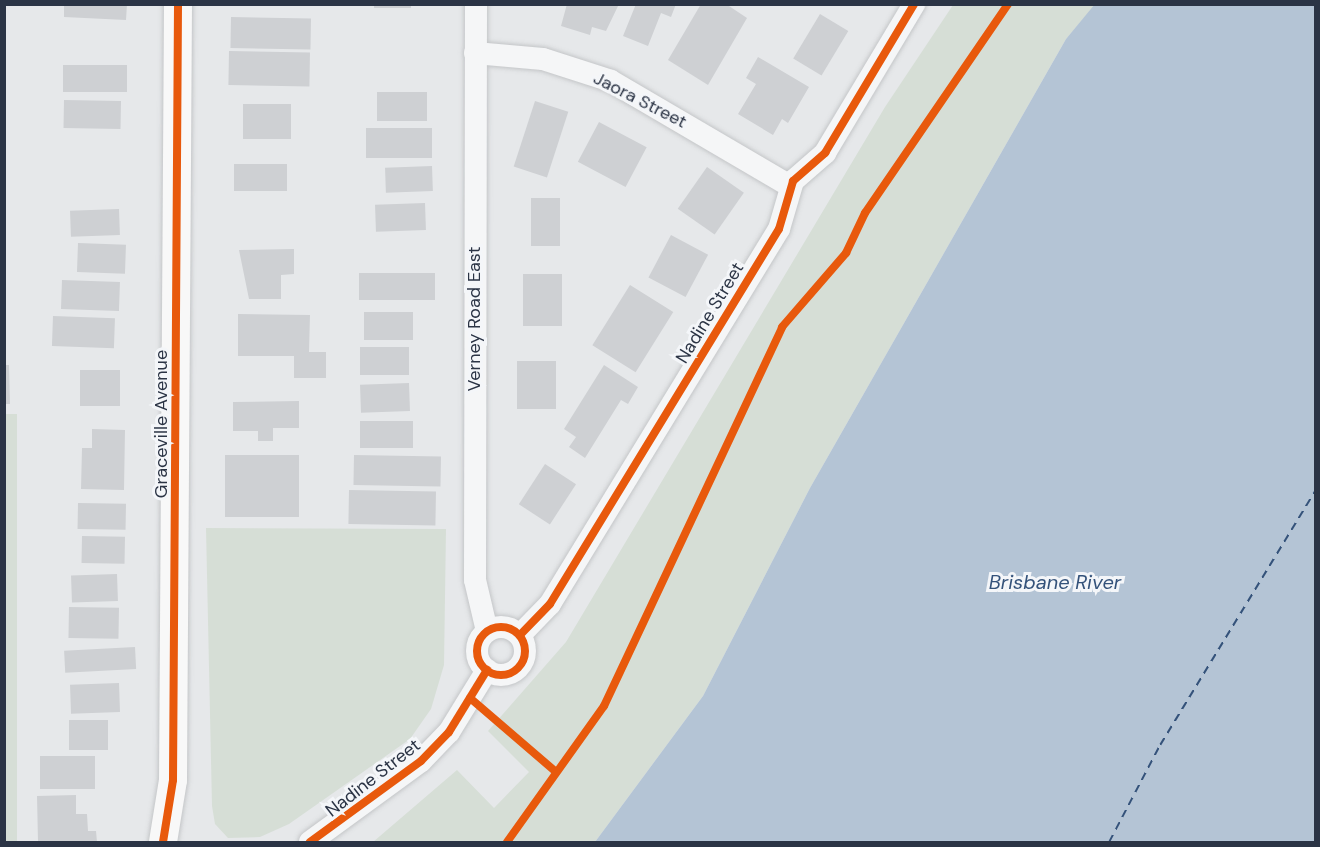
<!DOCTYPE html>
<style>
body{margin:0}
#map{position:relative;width:1320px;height:847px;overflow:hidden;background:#e6e8ea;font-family:"DM Sans",sans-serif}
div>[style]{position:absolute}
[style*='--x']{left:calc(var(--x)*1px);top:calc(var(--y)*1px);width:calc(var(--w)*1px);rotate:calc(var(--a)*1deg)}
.green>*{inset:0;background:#d6ded6;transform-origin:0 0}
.water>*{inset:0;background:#b4c4d5}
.ferry>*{height:1.5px;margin-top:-0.75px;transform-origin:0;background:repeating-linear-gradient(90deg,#34527a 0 8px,transparent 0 14px)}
.building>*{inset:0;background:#ced0d3;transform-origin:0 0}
.roads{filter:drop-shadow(0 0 2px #c4c6c8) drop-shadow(0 0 2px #c4c6c8)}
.minor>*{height:22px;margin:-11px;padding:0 11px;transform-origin:11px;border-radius:11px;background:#f5f6f7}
.minor>.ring{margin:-11px;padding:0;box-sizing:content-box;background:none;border:22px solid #f5f6f7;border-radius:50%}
.major>*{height:28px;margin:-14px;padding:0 14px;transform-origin:14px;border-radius:14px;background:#f8f8f8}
.cycleway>*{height:8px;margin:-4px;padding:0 4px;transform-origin:4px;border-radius:4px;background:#e8590c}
.cycleway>.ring{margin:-4px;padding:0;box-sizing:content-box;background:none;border:8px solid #e8590c;border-radius:50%}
span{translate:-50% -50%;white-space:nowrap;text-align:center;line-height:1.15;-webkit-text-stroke:6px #f4f6f9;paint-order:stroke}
.street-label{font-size:18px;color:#2b3445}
.water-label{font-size:20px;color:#34527a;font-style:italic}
.frame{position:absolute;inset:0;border:6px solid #2b3445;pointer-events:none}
</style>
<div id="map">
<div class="green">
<div style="clip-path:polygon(953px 5px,1095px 5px,1066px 39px,810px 488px,703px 696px,595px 842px,373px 842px,457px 770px,494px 808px,529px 772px,488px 731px,566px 642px,885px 107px)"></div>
<div style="left:5px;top:414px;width:12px;height:428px"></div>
<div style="clip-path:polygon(206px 528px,446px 529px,444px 665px,431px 709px,410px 739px,289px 824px,260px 837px,228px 838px,215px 824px,212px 806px)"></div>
</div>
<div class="water">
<div style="clip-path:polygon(1095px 4px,1315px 5px,1315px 842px,595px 842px,703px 696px,810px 488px,1066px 39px)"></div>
</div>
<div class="ferry">
<div style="--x:1109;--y:842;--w:110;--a:-62.3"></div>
<div style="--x:1160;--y:745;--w:300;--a:-58.6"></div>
</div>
<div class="building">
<div style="clip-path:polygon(64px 4px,127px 4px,126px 20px,64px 17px)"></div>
<div style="left:374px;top:4px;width:37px;height:4px"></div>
<div style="clip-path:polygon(567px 4px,619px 4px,606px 31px,592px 27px,590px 35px,561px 26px)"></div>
<div style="clip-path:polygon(636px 4px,676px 4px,671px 17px,661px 13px,648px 46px,623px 36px)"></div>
<div style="clip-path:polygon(701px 4px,726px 4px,747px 18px,708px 85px,668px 60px)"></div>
<div style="left:820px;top:14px;width:33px;height:52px;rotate:31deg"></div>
<div style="left:231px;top:17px;width:80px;height:31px;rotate:1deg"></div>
<div style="left:229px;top:51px;width:81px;height:34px;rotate:1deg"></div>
<div style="clip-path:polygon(758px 57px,809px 87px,788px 123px,782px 119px,773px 135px,738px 114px,756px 84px,746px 78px)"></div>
<div style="left:127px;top:65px;width:27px;height:64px;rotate:90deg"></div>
<div style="left:427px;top:92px;width:29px;height:50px;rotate:90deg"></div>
<div style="left:64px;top:100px;width:57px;height:28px;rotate:1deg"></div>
<div style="left:535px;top:101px;width:35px;height:69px;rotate:18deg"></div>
<div style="left:243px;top:104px;width:48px;height:35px"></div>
<div style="left:599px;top:122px;width:54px;height:45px;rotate:28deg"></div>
<div style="left:366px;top:128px;width:66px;height:30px"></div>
<div style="left:234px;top:164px;width:53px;height:27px"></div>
<div style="left:432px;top:166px;width:25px;height:47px;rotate:88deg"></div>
<div style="left:707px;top:167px;width:45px;height:51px;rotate:35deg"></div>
<div style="left:531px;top:198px;width:29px;height:48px"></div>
<div style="left:425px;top:203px;width:27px;height:50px;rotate:88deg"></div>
<div style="left:119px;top:209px;width:26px;height:49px;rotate:88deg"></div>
<div style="left:671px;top:235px;width:42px;height:48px;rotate:28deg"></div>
<div style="left:78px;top:243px;width:48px;height:29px;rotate:2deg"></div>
<div style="clip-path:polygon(294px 249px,294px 274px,281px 275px,281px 299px,249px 299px,239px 250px)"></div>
<div style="left:359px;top:273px;width:76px;height:27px"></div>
<div style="left:523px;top:274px;width:39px;height:52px"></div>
<div style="left:62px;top:280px;width:58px;height:29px;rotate:2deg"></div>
<div style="left:630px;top:285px;width:51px;height:71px;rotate:32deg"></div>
<div style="left:364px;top:312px;width:49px;height:28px"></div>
<div style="clip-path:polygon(238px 314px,310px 315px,309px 352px,326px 352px,326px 378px,294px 378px,294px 356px,238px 356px)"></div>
<div style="left:53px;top:316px;width:62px;height:30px;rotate:2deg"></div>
<div style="left:360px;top:347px;width:49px;height:28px"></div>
<div style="left:517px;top:361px;width:39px;height:48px"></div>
<div style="clip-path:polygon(4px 365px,9px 365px,10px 404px,4px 404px)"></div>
<div style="clip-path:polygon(604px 365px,638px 387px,628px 404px,621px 400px,585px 458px,569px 447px,576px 437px,564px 429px)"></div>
<div style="left:80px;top:370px;width:40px;height:36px"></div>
<div style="left:409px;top:383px;width:28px;height:49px;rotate:88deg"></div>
<div style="clip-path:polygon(299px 401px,299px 428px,273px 428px,273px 441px,258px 441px,258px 431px,233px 431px,233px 402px)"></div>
<div style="left:360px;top:421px;width:53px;height:27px"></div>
<div style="clip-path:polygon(92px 429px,125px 430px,124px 490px,81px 489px,82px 448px,92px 448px)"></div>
<div style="left:225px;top:455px;width:74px;height:62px"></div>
<div style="left:354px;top:455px;width:87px;height:30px;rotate:1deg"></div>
<div style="left:545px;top:464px;width:37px;height:48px;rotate:33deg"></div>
<div style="left:349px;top:490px;width:87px;height:34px;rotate:1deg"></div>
<div style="left:78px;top:503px;width:48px;height:26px;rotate:1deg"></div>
<div style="left:82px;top:536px;width:43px;height:27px;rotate:1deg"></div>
<div style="left:117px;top:574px;width:27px;height:46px;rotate:88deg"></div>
<div style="left:69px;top:607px;width:50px;height:31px;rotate:1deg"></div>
<div style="left:135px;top:647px;width:22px;height:71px;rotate:87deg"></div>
<div style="left:119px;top:683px;width:29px;height:49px;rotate:88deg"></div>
<div style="left:69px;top:720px;width:39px;height:30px"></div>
<div style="left:95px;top:756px;width:33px;height:55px;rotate:90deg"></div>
<div style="clip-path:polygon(76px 795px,76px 814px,87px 814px,88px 831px,96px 831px,97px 842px,38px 842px,37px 796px)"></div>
</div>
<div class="roads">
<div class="minor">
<div style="--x:476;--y:4;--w:576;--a:90.1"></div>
<div style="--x:475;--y:580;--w:52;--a:76.8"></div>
<div style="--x:475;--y:53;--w:68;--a:5"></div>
<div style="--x:543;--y:59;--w:71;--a:17.9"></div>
<div style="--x:611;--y:81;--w:208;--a:30.4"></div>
<div class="ring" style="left:477px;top:627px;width:26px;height:26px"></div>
<div style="--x:520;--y:635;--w:43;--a:-45.9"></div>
<div style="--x:550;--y:604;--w:439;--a:-58.6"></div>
<div style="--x:779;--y:229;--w:50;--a:-73.7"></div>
<div style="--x:793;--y:181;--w:43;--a:-41.2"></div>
<div style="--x:825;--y:153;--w:174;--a:-59.1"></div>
<div style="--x:310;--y:842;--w:137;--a:-36.1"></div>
<div style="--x:421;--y:761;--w:40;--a:-46"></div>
<div style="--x:449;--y:732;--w:73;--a:-58.5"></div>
</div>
<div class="major">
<div style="--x:163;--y:842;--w:63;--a:-80.8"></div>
<div style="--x:173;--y:780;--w:776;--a:-89.63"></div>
</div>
</div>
<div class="cycleway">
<div class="ring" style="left:477px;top:627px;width:40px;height:40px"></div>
<div style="--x:520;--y:635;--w:43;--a:-45.9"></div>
<div style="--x:550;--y:604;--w:439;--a:-58.6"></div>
<div style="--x:779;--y:229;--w:50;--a:-73.7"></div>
<div style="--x:793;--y:181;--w:43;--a:-41.2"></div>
<div style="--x:825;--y:153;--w:174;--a:-59.1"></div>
<div style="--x:470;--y:698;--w:112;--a:40.7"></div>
<div style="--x:163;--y:842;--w:63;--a:-80.8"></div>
<div style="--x:173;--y:780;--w:776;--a:-89.63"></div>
<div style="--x:310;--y:842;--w:137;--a:-36.1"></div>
<div style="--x:421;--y:761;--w:40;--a:-46"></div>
<div style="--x:449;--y:732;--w:73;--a:-58.5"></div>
<div style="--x:507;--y:842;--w:167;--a:-54.5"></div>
<div style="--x:604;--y:706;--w:419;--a:-64.8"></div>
<div style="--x:782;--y:327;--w:98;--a:-49.1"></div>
<div style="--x:846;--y:253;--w:44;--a:-64.6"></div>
<div style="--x:865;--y:213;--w:253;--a:-55.6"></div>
</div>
<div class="street-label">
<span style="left:640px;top:100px;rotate:27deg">Jaora Street</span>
<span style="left:710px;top:313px;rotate:-59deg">Nadine Street</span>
<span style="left:474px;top:319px;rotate:-90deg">Verney Road East</span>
<span style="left:161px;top:424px;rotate:-90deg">Graceville Avenue</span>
<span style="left:373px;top:778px;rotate:-38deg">Nadine Street</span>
</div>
<div class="water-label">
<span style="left:1055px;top:582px">Brisbane River</span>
</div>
<div class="frame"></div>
</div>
